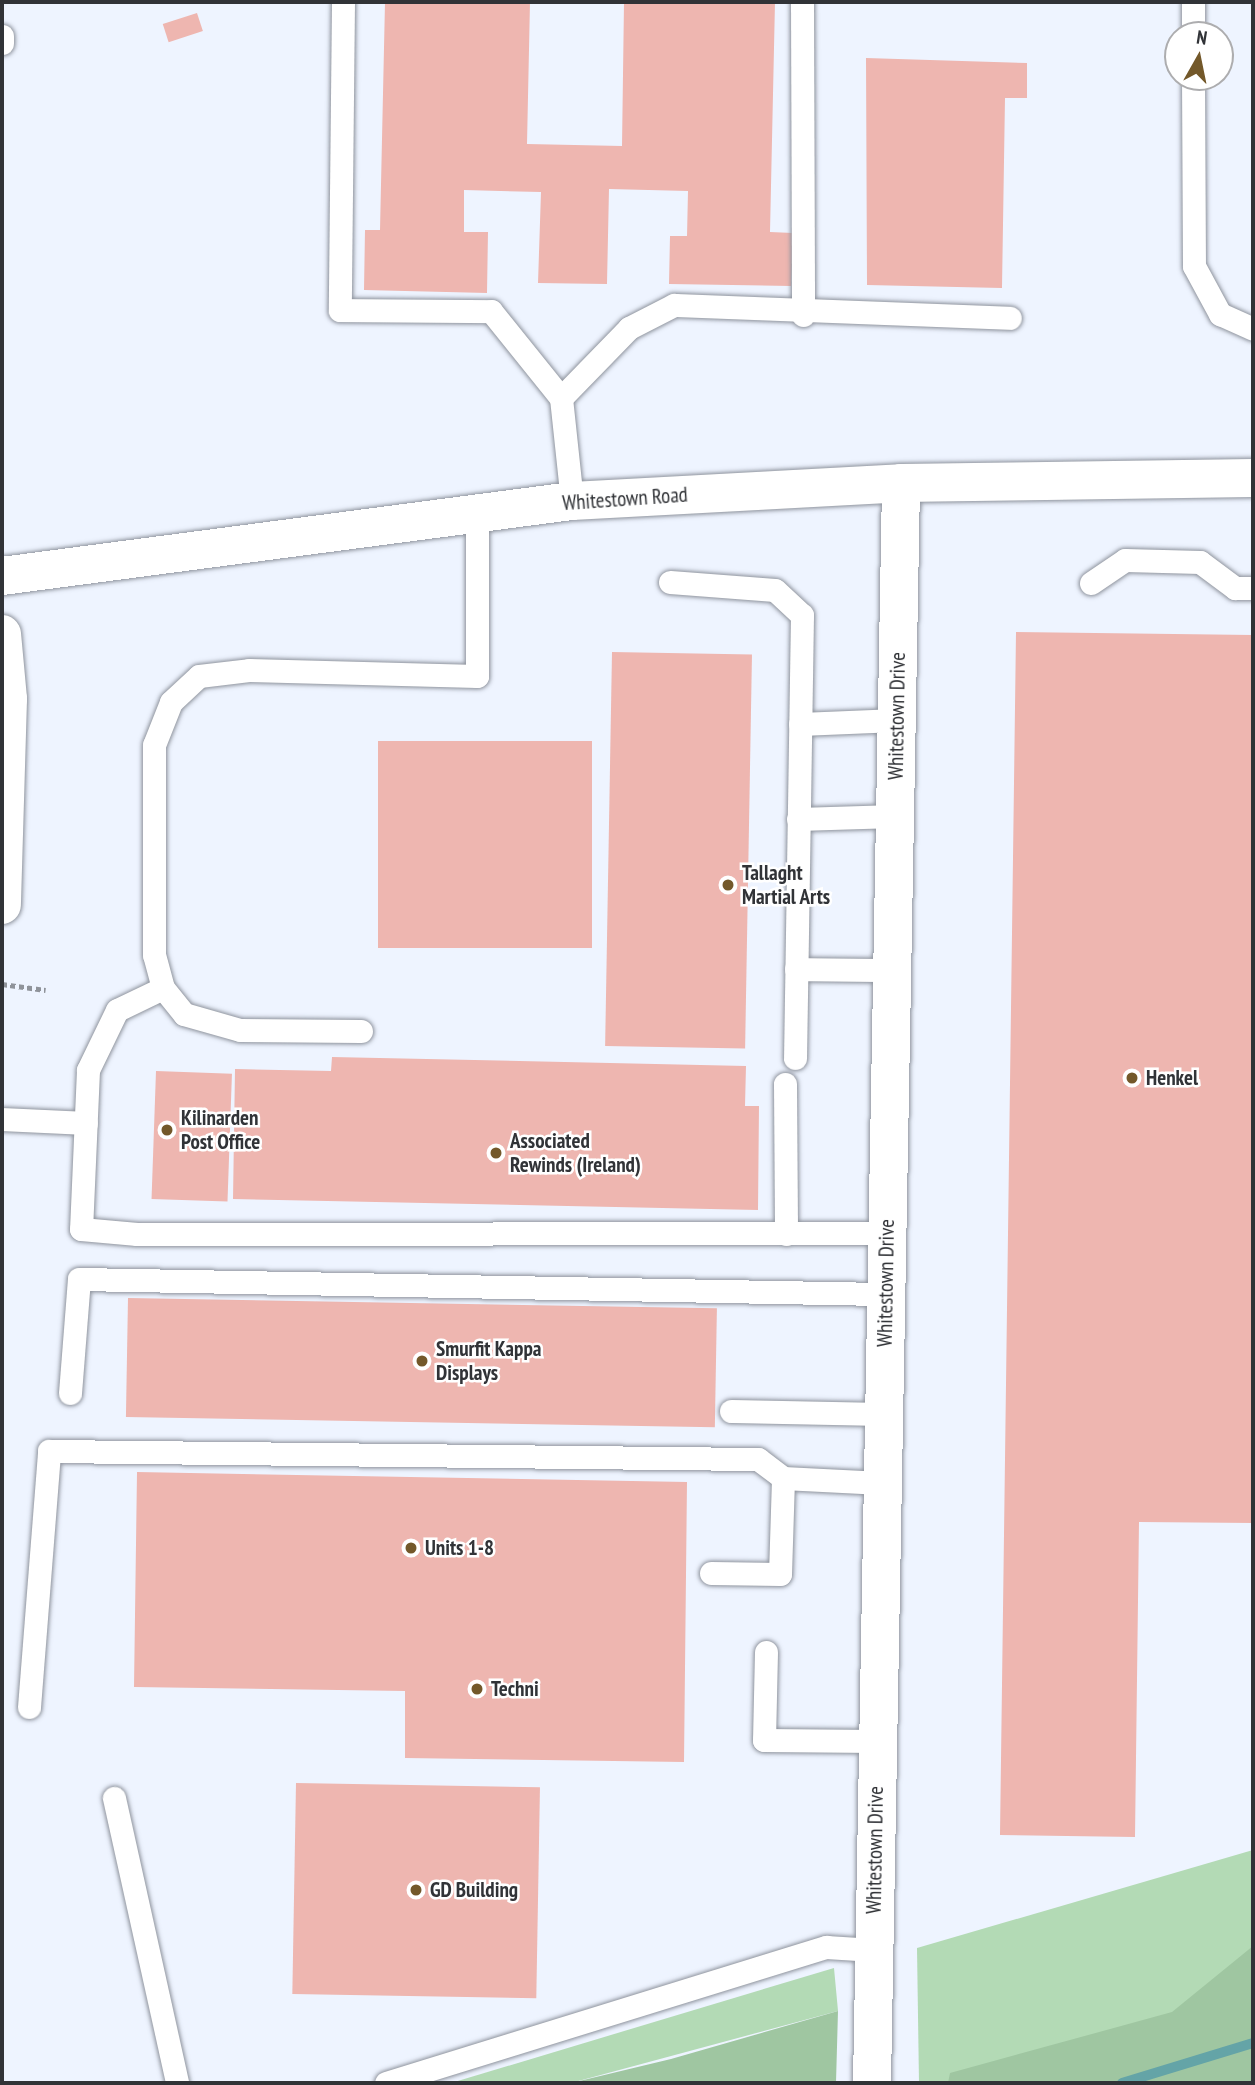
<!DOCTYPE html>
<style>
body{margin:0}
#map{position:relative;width:1255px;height:2085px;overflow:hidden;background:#eef4ff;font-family:"PT Sans Narrow",sans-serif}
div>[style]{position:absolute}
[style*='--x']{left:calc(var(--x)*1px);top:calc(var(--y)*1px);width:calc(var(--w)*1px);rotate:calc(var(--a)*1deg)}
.green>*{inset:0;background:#b3dab5}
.forest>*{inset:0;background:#9fc6a1}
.stream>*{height:10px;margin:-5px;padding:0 5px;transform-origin:5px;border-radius:5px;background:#64a4a7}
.building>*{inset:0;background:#eeb6b0;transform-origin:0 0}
.path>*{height:4.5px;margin-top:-2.25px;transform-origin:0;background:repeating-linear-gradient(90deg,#8f939a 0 5px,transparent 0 8.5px)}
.roads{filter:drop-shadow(0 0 2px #8f949e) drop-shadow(0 0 2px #8f949e)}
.service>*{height:23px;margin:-11.5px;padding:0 11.5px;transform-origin:11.5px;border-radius:11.5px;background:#fff}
.minor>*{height:38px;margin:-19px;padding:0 19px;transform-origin:19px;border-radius:19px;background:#fff}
.tertiary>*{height:38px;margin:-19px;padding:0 19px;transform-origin:19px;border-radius:19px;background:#fff}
.dots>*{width:19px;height:19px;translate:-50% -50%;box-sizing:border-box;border:4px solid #fff;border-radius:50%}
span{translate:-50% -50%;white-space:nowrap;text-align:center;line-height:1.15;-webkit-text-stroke:5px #fff;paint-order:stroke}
.street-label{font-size:21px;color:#313337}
.poi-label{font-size:21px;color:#313337;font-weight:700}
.left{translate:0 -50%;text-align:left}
.frame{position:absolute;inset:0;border:4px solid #313337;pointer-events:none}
.north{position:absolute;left:1164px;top:21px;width:70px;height:70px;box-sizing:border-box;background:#fff;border:2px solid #adadaf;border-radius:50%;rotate:9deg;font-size:19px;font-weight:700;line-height:28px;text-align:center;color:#313337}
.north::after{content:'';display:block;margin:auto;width:24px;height:32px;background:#73582a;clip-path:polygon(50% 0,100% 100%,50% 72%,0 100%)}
</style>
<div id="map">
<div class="green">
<div style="clip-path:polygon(1253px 1850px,1253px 2083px,919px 2083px,917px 1948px)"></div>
<div style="clip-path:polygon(834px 1968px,838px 2011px,571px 2083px,451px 2083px)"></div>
</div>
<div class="forest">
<div style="clip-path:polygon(1253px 1946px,1253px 2083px,948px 2083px,950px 2073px,1172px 2012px)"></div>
<div style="clip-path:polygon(838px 2011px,836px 2083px,571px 2083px,671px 2059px)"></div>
</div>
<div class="stream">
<div style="--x:1122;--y:2083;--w:137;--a:-17"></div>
</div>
<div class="building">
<div style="clip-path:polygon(385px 2px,530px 2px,527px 144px,622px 146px,624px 2px,775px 2px,770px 232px,793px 233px,791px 286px,669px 284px,670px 236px,687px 236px,688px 191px,609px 189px,607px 284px,538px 283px,541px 192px,464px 190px,464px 232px,488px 232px,487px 293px,364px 290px,365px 230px,380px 230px)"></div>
<div style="left:197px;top:13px;width:19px;height:36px;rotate:72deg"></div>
<div style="clip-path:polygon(866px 58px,1027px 63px,1027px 98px,1005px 98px,1002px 288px,867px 285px)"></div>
<div style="clip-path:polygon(1016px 632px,1253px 635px,1253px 1523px,1139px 1522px,1135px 1837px,1000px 1835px)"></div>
<div style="left:612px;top:652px;width:140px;height:394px;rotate:1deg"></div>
<div style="left:378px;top:741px;width:214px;height:207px"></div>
<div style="clip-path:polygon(332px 1057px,746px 1066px,745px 1106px,759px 1106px,758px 1210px,233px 1199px,235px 1069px,331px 1071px)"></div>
<div style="left:156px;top:1071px;width:76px;height:128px;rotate:2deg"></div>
<div style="left:128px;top:1298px;width:589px;height:119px;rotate:1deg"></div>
<div style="clip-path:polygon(137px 1472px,687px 1482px,684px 1762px,405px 1758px,405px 1691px,134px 1687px)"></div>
<div style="left:296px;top:1783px;width:244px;height:211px;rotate:1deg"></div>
</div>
<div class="path">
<div style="--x:2;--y:984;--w:44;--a:7.8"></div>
</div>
<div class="roads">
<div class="service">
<div style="--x:343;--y:2;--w:308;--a:90.6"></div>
<div style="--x:340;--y:310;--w:151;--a:0.4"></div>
<div style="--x:491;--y:311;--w:112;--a:51.2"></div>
<div style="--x:561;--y:398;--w:104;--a:83.9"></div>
<div style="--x:802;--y:2;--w:313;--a:89.8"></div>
<div style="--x:1193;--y:2;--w:33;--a:90"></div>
<div style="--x:2;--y:36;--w:7;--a:90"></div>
<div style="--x:1193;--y:77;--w:189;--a:89.7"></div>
<div style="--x:1194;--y:266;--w:55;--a:61.6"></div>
<div style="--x:1220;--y:314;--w:36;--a:24"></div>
<div style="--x:561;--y:398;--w:98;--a:-45.8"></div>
<div style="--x:629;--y:328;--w:51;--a:-27.1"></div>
<div style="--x:674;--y:305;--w:336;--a:2.2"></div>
<div style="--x:670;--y:582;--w:105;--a:4.4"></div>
<div style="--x:775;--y:590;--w:37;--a:43"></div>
<div style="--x:802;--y:615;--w:443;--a:90.9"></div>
<div style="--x:1091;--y:583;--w:41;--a:-34.1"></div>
<div style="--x:1125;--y:560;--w:75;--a:1.5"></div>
<div style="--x:1200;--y:562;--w:44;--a:36.6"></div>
<div style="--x:1235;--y:588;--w:18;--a:0"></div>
<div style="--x:800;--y:724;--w:97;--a:-2.4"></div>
<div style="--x:798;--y:819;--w:97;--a:-1.8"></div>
<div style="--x:796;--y:969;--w:96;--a:0.6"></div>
<div style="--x:163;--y:988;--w:51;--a:154.4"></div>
<div style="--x:117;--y:1010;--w:67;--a:115.8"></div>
<div style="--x:88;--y:1070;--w:159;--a:92.5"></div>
<div style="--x:81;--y:1229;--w:56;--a:5.1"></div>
<div style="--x:137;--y:1234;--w:749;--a:-0.08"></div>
<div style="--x:361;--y:1031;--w:121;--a:-179.5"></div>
<div style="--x:240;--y:1030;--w:58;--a:-164.1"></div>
<div style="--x:184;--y:1014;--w:33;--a:-129"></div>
<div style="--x:163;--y:988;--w:34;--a:-105"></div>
<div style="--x:154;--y:955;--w:210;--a:-90"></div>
<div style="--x:154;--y:745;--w:46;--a:-68.4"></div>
<div style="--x:171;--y:702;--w:38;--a:-43"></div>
<div style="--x:199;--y:676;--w:50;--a:-6.8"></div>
<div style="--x:249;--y:670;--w:228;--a:1.5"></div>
<div style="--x:477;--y:676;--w:162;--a:-90"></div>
<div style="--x:785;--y:1084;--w:150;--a:89.6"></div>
<div style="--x:2;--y:1119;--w:84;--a:2.7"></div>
<div style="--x:70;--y:1393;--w:114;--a:-85.5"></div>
<div style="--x:79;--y:1279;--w:806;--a:1.07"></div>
<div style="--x:731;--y:1411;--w:153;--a:1.1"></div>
<div style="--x:711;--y:1573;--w:69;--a:0.8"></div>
<div style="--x:780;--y:1574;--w:96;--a:-88.2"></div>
<div style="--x:766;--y:1652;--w:88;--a:91.3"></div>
<div style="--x:764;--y:1740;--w:113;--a:0.5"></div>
<div style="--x:29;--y:1707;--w:257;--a:-85.5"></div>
<div style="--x:49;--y:1451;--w:709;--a:0.65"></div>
<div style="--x:758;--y:1459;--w:31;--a:37"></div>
<div style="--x:783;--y:1478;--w:99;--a:2.9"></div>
<div style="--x:114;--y:1798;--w:292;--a:77.5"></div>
<div style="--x:386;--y:2083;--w:461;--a:-17.2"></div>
<div style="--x:826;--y:1947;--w:48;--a:3.6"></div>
</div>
<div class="minor">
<div style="--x:2;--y:576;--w:575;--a:-7.5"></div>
<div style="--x:572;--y:501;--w:329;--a:-3.1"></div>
<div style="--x:901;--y:483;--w:352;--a:-0.8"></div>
<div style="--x:872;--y:2083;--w:1600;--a:-88.96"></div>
</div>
<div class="tertiary">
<div style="--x:2;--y:634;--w:65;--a:84.7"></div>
<div style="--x:8;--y:699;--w:206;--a:91.7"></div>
</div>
</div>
<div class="dots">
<div style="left:728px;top:885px;background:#73582a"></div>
<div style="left:1132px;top:1078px;background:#73582a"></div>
<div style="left:167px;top:1130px;background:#73582a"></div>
<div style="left:496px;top:1153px;background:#73582a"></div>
<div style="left:422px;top:1361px;background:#73582a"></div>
<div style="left:411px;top:1548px;background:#73582a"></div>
<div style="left:477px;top:1689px;background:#73582a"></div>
<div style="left:416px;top:1890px;background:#73582a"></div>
</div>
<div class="street-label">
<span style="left:625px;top:499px;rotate:-4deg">Whitestown Road</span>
<span style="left:897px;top:716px;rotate:-89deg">Whitestown Drive</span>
<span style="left:886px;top:1283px;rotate:-89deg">Whitestown Drive</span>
<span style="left:875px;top:1850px;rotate:-89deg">Whitestown Drive</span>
</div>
<div class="poi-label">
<span class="left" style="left:742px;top:885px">Tallaght<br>Martial Arts</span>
<span class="left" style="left:1146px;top:1078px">Henkel</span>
<span class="left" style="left:181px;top:1130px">Kilinarden<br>Post Office</span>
<span class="left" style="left:510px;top:1153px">Associated<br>Rewinds (Ireland)</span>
<span class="left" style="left:436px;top:1361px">Smurfit Kappa<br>Displays</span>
<span class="left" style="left:425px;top:1548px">Units 1-8</span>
<span class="left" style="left:491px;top:1689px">Techni</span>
<span class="left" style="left:430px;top:1890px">GD Building</span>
</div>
<div class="frame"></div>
<div class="north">N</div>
</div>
